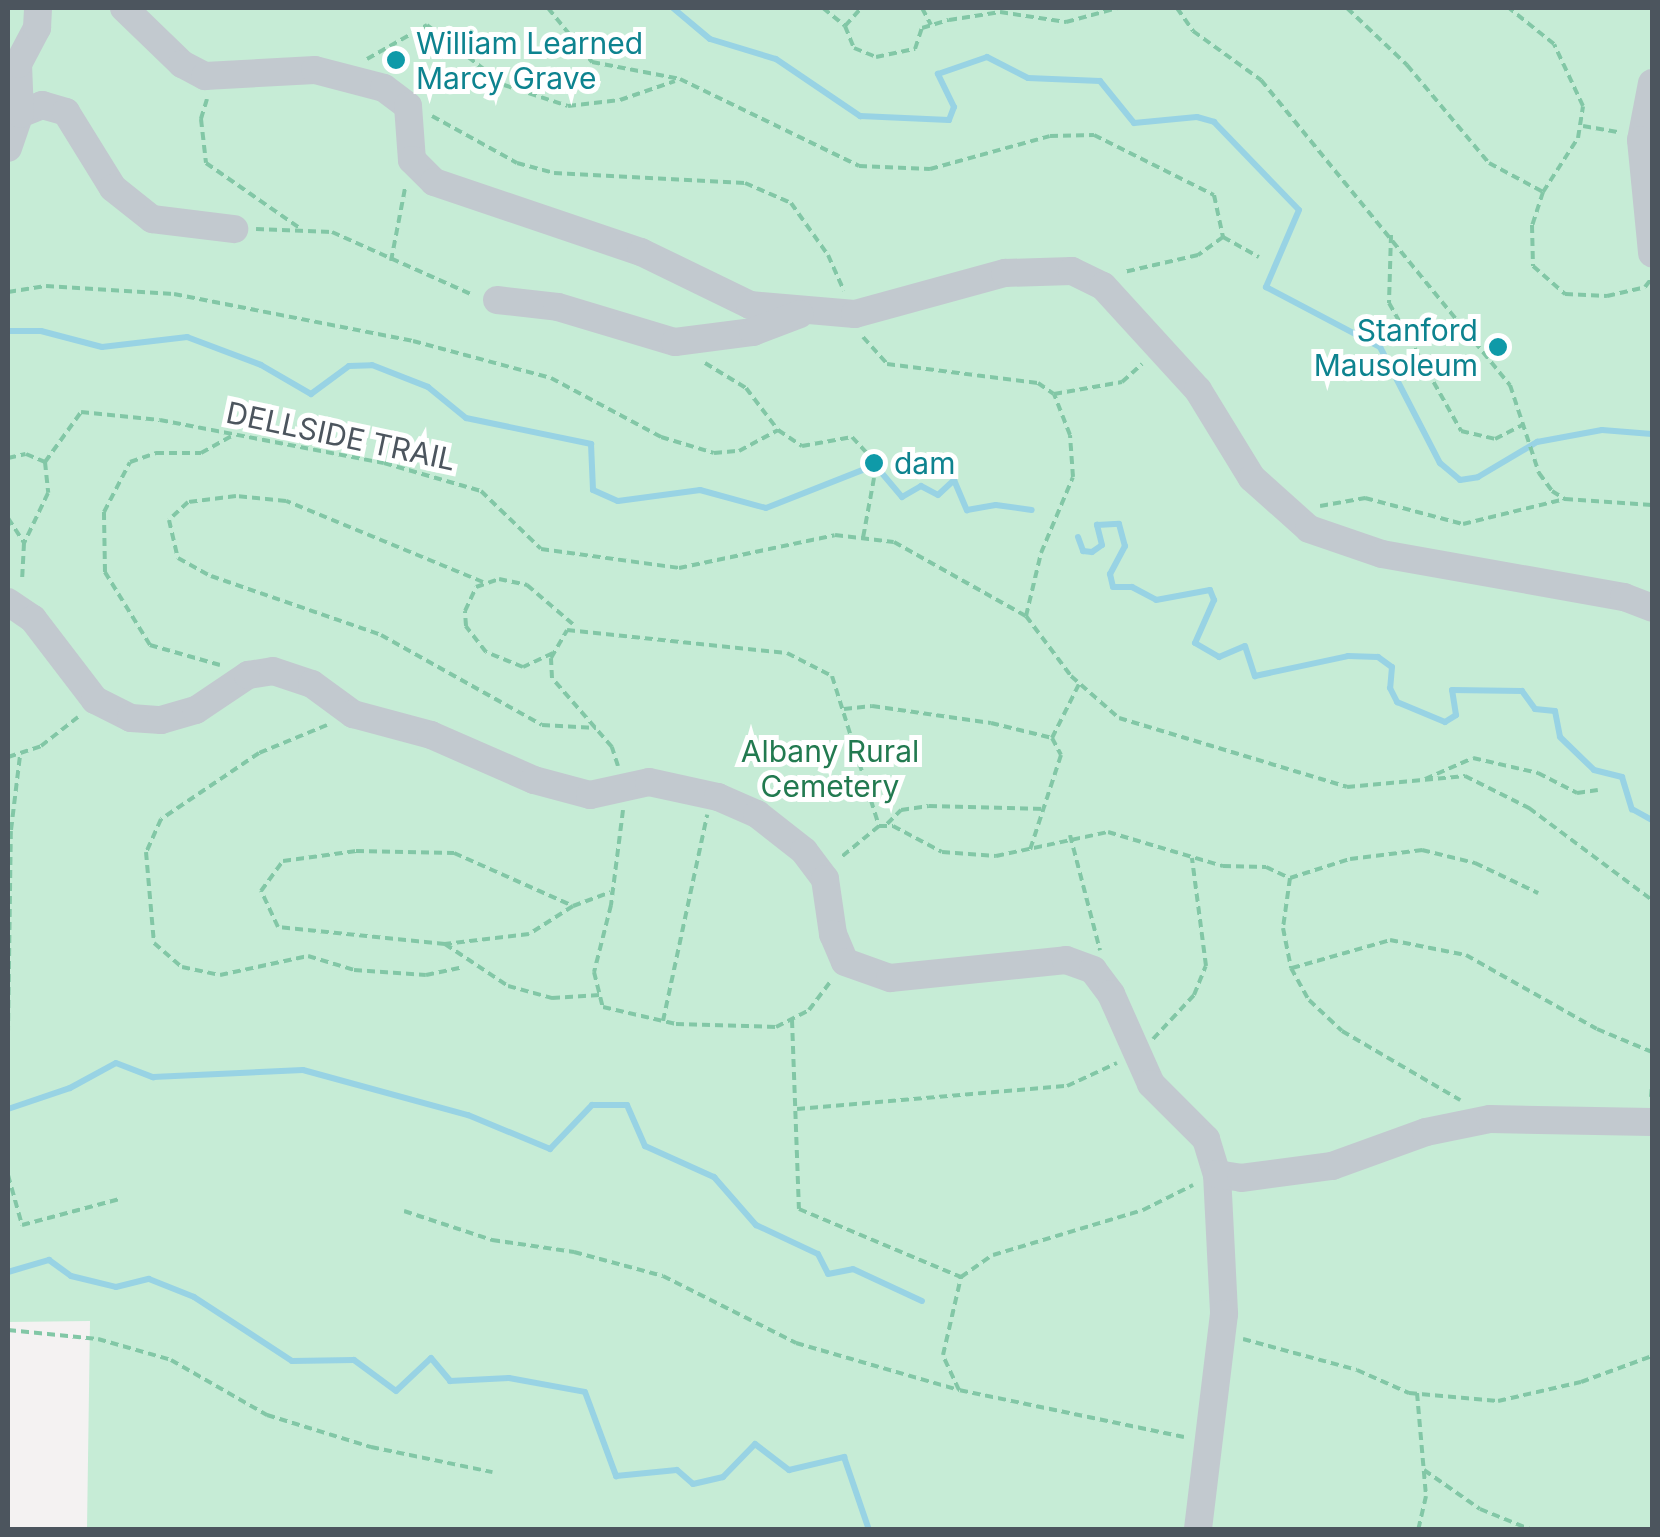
<!DOCTYPE html>
<style>
body{margin:0}
#map{position:relative;width:1660px;height:1537px;overflow:hidden;background:#f4f2f2;font-family:Inter,sans-serif}
div>[style]{position:absolute}
[style*='--x']{left:calc(var(--x)*1px);top:calc(var(--y)*1px);width:calc(var(--w)*1px);rotate:calc(var(--a)*1deg)}
.green>*{inset:0;background:#c6ecd6}
.stream>*{height:6px;margin:-3px;padding:0 3px;transform-origin:3px;border-radius:3px;background:#98d3e4}
.path>*{height:4px;margin-top:-2px;transform-origin:0;background:repeating-linear-gradient(90deg,#82c7a6 0 8px,transparent 0 13px)}
.minor>*{height:28px;margin:-14px;padding:0 14px;transform-origin:14px;border-radius:14px;background:#c2c9cf}
.dots>*{width:28px;height:28px;translate:-50% -50%;box-sizing:border-box;border:5px solid #fff;border-radius:50%}
span{translate:-50% -50%;white-space:nowrap;text-align:center;line-height:1.15;-webkit-text-stroke:10px #fff;paint-order:stroke}
.culture-label{font-size:30px;color:#0d838f}
.left{translate:0 -50%;text-align:left}
.right{translate:-100% -50%;text-align:right}
.street-label{font-size:30px;color:#4c555e}
.park-label{font-size:30px;color:#227a50}
.frame{position:absolute;inset:0;border:10px solid #4c555e;pointer-events:none}
</style>
<div id="map">
<div class="green">
<div style="clip-path:polygon(8px 8px,1652px 8px,1652px 1529px,87px 1529px,90px 1321px,8px 1322px)"></div>
</div>
<div class="stream">
<div style="--x:673;--y:8;--w:48;--a:40"></div>
<div style="--x:710;--y:39;--w:69;--a:16.9"></div>
<div style="--x:776;--y:59;--w:102;--a:34.2"></div>
<div style="--x:860;--y:116;--w:89;--a:2.6"></div>
<div style="--x:949;--y:120;--w:14;--a:-69"></div>
<div style="--x:954;--y:107;--w:37;--a:-116"></div>
<div style="--x:938;--y:74;--w:52;--a:-19.1"></div>
<div style="--x:987;--y:57;--w:46;--a:27.1"></div>
<div style="--x:1028;--y:78;--w:72;--a:2.4"></div>
<div style="--x:1100;--y:81;--w:54;--a:51"></div>
<div style="--x:1134;--y:123;--w:63;--a:-5.4"></div>
<div style="--x:1197;--y:117;--w:18;--a:16"></div>
<div style="--x:1214;--y:122;--w:122;--a:46"></div>
<div style="--x:1299;--y:210;--w:84;--a:113.2"></div>
<div style="--x:1266;--y:287;--w:129;--a:27.8"></div>
<div style="--x:1380;--y:347;--w:131;--a:62.7"></div>
<div style="--x:1440;--y:463;--w:26;--a:40"></div>
<div style="--x:1460;--y:480;--w:18;--a:-9"></div>
<div style="--x:1478;--y:477;--w:69;--a:-30.7"></div>
<div style="--x:1537;--y:442;--w:66;--a:-10.5"></div>
<div style="--x:1602;--y:430;--w:50;--a:4.6"></div>
<div style="--x:8;--y:331;--w:33;--a:0"></div>
<div style="--x:41;--y:331;--w:63;--a:14.7"></div>
<div style="--x:102;--y:347;--w:86;--a:-6.7"></div>
<div style="--x:187;--y:337;--w:79;--a:20.7"></div>
<div style="--x:261;--y:365;--w:58;--a:30.1"></div>
<div style="--x:311;--y:394;--w:47;--a:-36.4"></div>
<div style="--x:349;--y:366;--w:23;--a:-2"></div>
<div style="--x:372;--y:365;--w:60;--a:21.4"></div>
<div style="--x:428;--y:387;--w:49;--a:39.2"></div>
<div style="--x:466;--y:418;--w:128;--a:11.7"></div>
<div style="--x:591;--y:444;--w:46;--a:87.5"></div>
<div style="--x:593;--y:490;--w:27;--a:24"></div>
<div style="--x:618;--y:501;--w:83;--a:-7.6"></div>
<div style="--x:700;--y:490;--w:68;--a:15.3"></div>
<div style="--x:766;--y:508;--w:117;--a:-21.5"></div>
<div style="--x:875;--y:465;--w:42;--a:49.8"></div>
<div style="--x:902;--y:497;--w:22;--a:-30"></div>
<div style="--x:921;--y:486;--w:19;--a:28"></div>
<div style="--x:938;--y:495;--w:22;--a:-43"></div>
<div style="--x:954;--y:480;--w:33;--a:67"></div>
<div style="--x:967;--y:510;--w:29;--a:-10"></div>
<div style="--x:996;--y:505;--w:36;--a:8"></div>
<div style="--x:1078;--y:537;--w:15;--a:70"></div>
<div style="--x:1083;--y:551;--w:9;--a:6"></div>
<div style="--x:1092;--y:552;--w:12;--a:-35"></div>
<div style="--x:1102;--y:545;--w:21;--a:-104"></div>
<div style="--x:1097;--y:525;--w:22;--a:-3"></div>
<div style="--x:1119;--y:524;--w:23;--a:75"></div>
<div style="--x:1125;--y:546;--w:32;--a:118"></div>
<div style="--x:1110;--y:574;--w:13;--a:77"></div>
<div style="--x:1113;--y:587;--w:19;--a:0"></div>
<div style="--x:1132;--y:587;--w:27;--a:28"></div>
<div style="--x:1156;--y:600;--w:55;--a:-10.5"></div>
<div style="--x:1210;--y:590;--w:11;--a:68"></div>
<div style="--x:1214;--y:600;--w:47;--a:113.8"></div>
<div style="--x:1195;--y:643;--w:28;--a:30"></div>
<div style="--x:1219;--y:657;--w:28;--a:-23"></div>
<div style="--x:1245;--y:646;--w:32;--a:72"></div>
<div style="--x:1255;--y:676;--w:95;--a:-12.1"></div>
<div style="--x:1348;--y:656;--w:30;--a:2"></div>
<div style="--x:1378;--y:657;--w:17;--a:36"></div>
<div style="--x:1392;--y:667;--w:21;--a:95"></div>
<div style="--x:1390;--y:688;--w:16;--a:63"></div>
<div style="--x:1397;--y:702;--w:52;--a:22.6"></div>
<div style="--x:1445;--y:722;--w:13;--a:-32"></div>
<div style="--x:1456;--y:715;--w:25;--a:-99"></div>
<div style="--x:1452;--y:690;--w:70;--a:0.8"></div>
<div style="--x:1522;--y:691;--w:22;--a:54"></div>
<div style="--x:1535;--y:709;--w:20;--a:6"></div>
<div style="--x:1555;--y:711;--w:26;--a:79"></div>
<div style="--x:1560;--y:737;--w:47;--a:44.1"></div>
<div style="--x:1594;--y:770;--w:29;--a:14"></div>
<div style="--x:1622;--y:777;--w:34;--a:73"></div>
<div style="--x:1632;--y:809;--w:23;--a:29"></div>
<div style="--x:8;--y:1109;--w:65;--a:-18.7"></div>
<div style="--x:70;--y:1088;--w:52;--a:-28.5"></div>
<div style="--x:116;--y:1063;--w:40;--a:21"></div>
<div style="--x:153;--y:1077;--w:150;--a:-2.7"></div>
<div style="--x:303;--y:1070;--w:171;--a:15.3"></div>
<div style="--x:468;--y:1115;--w:89;--a:22.5"></div>
<div style="--x:550;--y:1149;--w:61;--a:-46.3"></div>
<div style="--x:592;--y:1105;--w:35;--a:0"></div>
<div style="--x:627;--y:1105;--w:45;--a:66.3"></div>
<div style="--x:645;--y:1146;--w:76;--a:24.2"></div>
<div style="--x:714;--y:1177;--w:64;--a:48.8"></div>
<div style="--x:756;--y:1225;--w:68;--a:25.1"></div>
<div style="--x:818;--y:1254;--w:22;--a:63"></div>
<div style="--x:828;--y:1274;--w:25;--a:-11"></div>
<div style="--x:853;--y:1269;--w:76;--a:24.9"></div>
<div style="--x:8;--y:1272;--w:43;--a:-16.3"></div>
<div style="--x:49;--y:1260;--w:27;--a:36"></div>
<div style="--x:71;--y:1276;--w:46;--a:13.7"></div>
<div style="--x:116;--y:1287;--w:34;--a:-14"></div>
<div style="--x:149;--y:1279;--w:48;--a:21.8"></div>
<div style="--x:194;--y:1297;--w:117;--a:33.1"></div>
<div style="--x:292;--y:1361;--w:62;--a:-0.9"></div>
<div style="--x:354;--y:1360;--w:52;--a:36.4"></div>
<div style="--x:396;--y:1391;--w:48;--a:-43.3"></div>
<div style="--x:431;--y:1358;--w:30;--a:50"></div>
<div style="--x:450;--y:1381;--w:59;--a:-2.9"></div>
<div style="--x:509;--y:1378;--w:77;--a:10.4"></div>
<div style="--x:585;--y:1392;--w:90;--a:69.7"></div>
<div style="--x:616;--y:1476;--w:61;--a:-5.6"></div>
<div style="--x:677;--y:1470;--w:21;--a:41"></div>
<div style="--x:693;--y:1484;--w:31;--a:-13"></div>
<div style="--x:723;--y:1477;--w:46;--a:-45.9"></div>
<div style="--x:755;--y:1444;--w:43;--a:37.4"></div>
<div style="--x:789;--y:1470;--w:57;--a:-13.3"></div>
<div style="--x:844;--y:1457;--w:77;--a:71.1"></div>
</div>
<div class="path">
<div style="--x:548;--y:8;--w:70;--a:50.8"></div>
<div style="--x:592;--y:62;--w:90;--a:10.9"></div>
<div style="--x:680;--y:79;--w:199;--a:25.9"></div>
<div style="--x:859;--y:166;--w:71;--a:2.4"></div>
<div style="--x:930;--y:169;--w:124;--a:-15.4"></div>
<div style="--x:1050;--y:136;--w:44;--a:-1.3"></div>
<div style="--x:1094;--y:135;--w:134;--a:26.6"></div>
<div style="--x:1214;--y:195;--w:43;--a:77.9"></div>
<div style="--x:1223;--y:237;--w:31;--a:144"></div>
<div style="--x:1198;--y:255;--w:76;--a:167.1"></div>
<div style="--x:823;--y:8;--w:28;--a:39"></div>
<div style="--x:845;--y:26;--w:24;--a:68"></div>
<div style="--x:854;--y:48;--w:24;--a:22"></div>
<div style="--x:876;--y:57;--w:40;--a:-12"></div>
<div style="--x:915;--y:49;--w:22;--a:-72"></div>
<div style="--x:922;--y:28;--w:28;--a:-17"></div>
<div style="--x:949;--y:20;--w:52;--a:-8.9"></div>
<div style="--x:1000;--y:12;--w:67;--a:8.6"></div>
<div style="--x:1066;--y:22;--w:54;--a:-15.1"></div>
<div style="--x:922;--y:8;--w:19;--a:62"></div>
<div style="--x:1177;--y:8;--w:28;--a:55"></div>
<div style="--x:1193;--y:31;--w:84;--a:35.8"></div>
<div style="--x:1261;--y:80;--w:394;--a:50.8"></div>
<div style="--x:1510;--y:385;--w:93;--a:71.8"></div>
<div style="--x:1539;--y:473;--w:22;--a:54"></div>
<div style="--x:1552;--y:491;--w:15;--a:32"></div>
<div style="--x:1565;--y:499;--w:87;--a:3.9"></div>
<div style="--x:1347;--y:8;--w:83;--a:43.5"></div>
<div style="--x:1407;--y:65;--w:128;--a:50.1"></div>
<div style="--x:1489;--y:163;--w:61;--a:28.2"></div>
<div style="--x:1543;--y:192;--w:64;--a:-57.1"></div>
<div style="--x:1578;--y:138;--w:32;--a:-81"></div>
<div style="--x:1583;--y:106;--w:68;--a:-115.1"></div>
<div style="--x:1554;--y:44;--w:58;--a:-141.3"></div>
<div style="--x:845;--y:26;--w:24;--a:-48"></div>
<div style="--x:367;--y:59;--w:69;--a:-29.5"></div>
<div style="--x:427;--y:25;--w:98;--a:37.9"></div>
<div style="--x:504;--y:85;--w:67;--a:18.2"></div>
<div style="--x:568;--y:106;--w:52;--a:-6.6"></div>
<div style="--x:620;--y:100;--w:58;--a:-19.1"></div>
<div style="--x:207;--y:99;--w:21;--a:107"></div>
<div style="--x:201;--y:119;--w:44;--a:83.5"></div>
<div style="--x:206;--y:163;--w:116;--a:34.8"></div>
<div style="--x:432;--y:116;--w:97;--a:28.9"></div>
<div style="--x:517;--y:163;--w:38;--a:15"></div>
<div style="--x:554;--y:173;--w:191;--a:3"></div>
<div style="--x:745;--y:183;--w:50;--a:23.5"></div>
<div style="--x:791;--y:203;--w:64;--a:54.6"></div>
<div style="--x:828;--y:255;--w:39;--a:66"></div>
<div style="--x:1583;--y:126;--w:35;--a:10"></div>
<div style="--x:1543;--y:192;--w:35;--a:108"></div>
<div style="--x:1532;--y:225;--w:41;--a:88.6"></div>
<div style="--x:1533;--y:266;--w:43;--a:41.2"></div>
<div style="--x:1565;--y:294;--w:42;--a:2.7"></div>
<div style="--x:1607;--y:296;--w:39;--a:-13"></div>
<div style="--x:1645;--y:287;--w:11;--a:-52"></div>
<div style="--x:256;--y:229;--w:76;--a:2.3"></div>
<div style="--x:332;--y:232;--w:154;--a:24.1"></div>
<div style="--x:1391;--y:235;--w:68;--a:91.7"></div>
<div style="--x:1389;--y:303;--w:147;--a:60.6"></div>
<div style="--x:1461;--y:431;--w:35;--a:13"></div>
<div style="--x:1495;--y:439;--w:33;--a:-27"></div>
<div style="--x:1223;--y:237;--w:41;--a:29.1"></div>
<div style="--x:391;--y:261;--w:74;--a:-79.1"></div>
<div style="--x:8;--y:292;--w:38;--a:-9"></div>
<div style="--x:46;--y:286;--w:128;--a:3.6"></div>
<div style="--x:174;--y:294;--w:244;--a:11.1"></div>
<div style="--x:413;--y:341;--w:143;--a:15"></div>
<div style="--x:551;--y:378;--w:125;--a:28.2"></div>
<div style="--x:661;--y:437;--w:55;--a:16.8"></div>
<div style="--x:714;--y:453;--w:25;--a:-5"></div>
<div style="--x:739;--y:451;--w:44;--a:-28.3"></div>
<div style="--x:863;--y:337;--w:36;--a:48"></div>
<div style="--x:887;--y:364;--w:152;--a:7.2"></div>
<div style="--x:1038;--y:383;--w:19;--a:35"></div>
<div style="--x:1054;--y:394;--w:69;--a:-10"></div>
<div style="--x:1122;--y:382;--w:27;--a:-42"></div>
<div style="--x:705;--y:363;--w:48;--a:31.4"></div>
<div style="--x:746;--y:388;--w:53;--a:52.7"></div>
<div style="--x:778;--y:430;--w:29;--a:34"></div>
<div style="--x:802;--y:446;--w:51;--a:-10.2"></div>
<div style="--x:852;--y:437;--w:25;--a:47"></div>
<div style="--x:869;--y:455;--w:24;--a:78"></div>
<div style="--x:874;--y:478;--w:61;--a:100.4"></div>
<div style="--x:8;--y:458;--w:18;--a:-13"></div>
<div style="--x:26;--y:454;--w:21;--a:23"></div>
<div style="--x:45;--y:462;--w:31;--a:84"></div>
<div style="--x:48;--y:493;--w:55;--a:115.6"></div>
<div style="--x:24;--y:543;--w:39;--a:93"></div>
<div style="--x:45;--y:462;--w:62;--a:-54.2"></div>
<div style="--x:81;--y:412;--w:79;--a:5.8"></div>
<div style="--x:160;--y:420;--w:228;--a:10.9"></div>
<div style="--x:384;--y:463;--w:101;--a:16.1"></div>
<div style="--x:481;--y:491;--w:83;--a:44"></div>
<div style="--x:541;--y:549;--w:139;--a:7.8"></div>
<div style="--x:679;--y:568;--w:159;--a:-11.9"></div>
<div style="--x:835;--y:535;--w:59;--a:6.8"></div>
<div style="--x:894;--y:542;--w:151;--a:29.3"></div>
<div style="--x:1026;--y:616;--w:75;--a:53.1"></div>
<div style="--x:1071;--y:676;--w:64;--a:41.2"></div>
<div style="--x:1119;--y:718;--w:238;--a:16.8"></div>
<div style="--x:1347;--y:787;--w:119;--a:-5.3"></div>
<div style="--x:1465;--y:776;--w:72;--a:26.6"></div>
<div style="--x:1529;--y:808;--w:154;--a:36.8"></div>
<div style="--x:1320;--y:506;--w:46;--a:-10.1"></div>
<div style="--x:1365;--y:498;--w:101;--a:14.9"></div>
<div style="--x:1463;--y:524;--w:105;--a:-13.8"></div>
<div style="--x:8;--y:518;--w:30;--a:57"></div>
<div style="--x:483;--y:582;--w:213;--a:-157.6"></div>
<div style="--x:286;--y:501;--w:50;--a:-174.3"></div>
<div style="--x:236;--y:496;--w:48;--a:172.9"></div>
<div style="--x:188;--y:502;--w:26;--a:137"></div>
<div style="--x:169;--y:520;--w:39;--a:77"></div>
<div style="--x:178;--y:558;--w:38;--a:29"></div>
<div style="--x:211;--y:576;--w:180;--a:19.1"></div>
<div style="--x:381;--y:635;--w:184;--a:29.2"></div>
<div style="--x:542;--y:725;--w:54;--a:3.2"></div>
<div style="--x:1026;--y:616;--w:65;--a:-76.6"></div>
<div style="--x:1041;--y:553;--w:82;--a:-67.2"></div>
<div style="--x:1073;--y:477;--w:42;--a:-94.1"></div>
<div style="--x:1070;--y:435;--w:44;--a:-111.3"></div>
<div style="--x:553;--y:653;--w:33;--a:155"></div>
<div style="--x:523;--y:667;--w:40;--a:-158"></div>
<div style="--x:486;--y:652;--w:33;--a:-128"></div>
<div style="--x:466;--y:626;--w:15;--a:-94"></div>
<div style="--x:465;--y:611;--w:26;--a:-65"></div>
<div style="--x:476;--y:587;--w:24;--a:-19"></div>
<div style="--x:499;--y:579;--w:29;--a:12"></div>
<div style="--x:527;--y:585;--w:62;--a:40.4"></div>
<div style="--x:220;--y:665;--w:73;--a:-164.1"></div>
<div style="--x:150;--y:645;--w:86;--a:-121.7"></div>
<div style="--x:105;--y:572;--w:60;--a:-91"></div>
<div style="--x:104;--y:512;--w:56;--a:-62.5"></div>
<div style="--x:130;--y:462;--w:28;--a:-19"></div>
<div style="--x:156;--y:453;--w:45;--a:0"></div>
<div style="--x:201;--y:453;--w:37;--a:-29"></div>
<div style="--x:844;--y:709;--w:28;--a:-6"></div>
<div style="--x:872;--y:706;--w:120;--a:8.1"></div>
<div style="--x:991;--y:723;--w:63;--a:13.8"></div>
<div style="--x:1052;--y:738;--w:19;--a:62"></div>
<div style="--x:1061;--y:755;--w:103;--a:108.1"></div>
<div style="--x:327;--y:725;--w:74;--a:157.6"></div>
<div style="--x:259;--y:753;--w:118;--a:146"></div>
<div style="--x:161;--y:819;--w:36;--a:114"></div>
<div style="--x:146;--y:852;--w:91;--a:85"></div>
<div style="--x:154;--y:943;--w:37;--a:41"></div>
<div style="--x:182;--y:967;--w:39;--a:12"></div>
<div style="--x:220;--y:975;--w:90;--a:-12.2"></div>
<div style="--x:308;--y:956;--w:48;--a:16.9"></div>
<div style="--x:354;--y:970;--w:72;--a:4"></div>
<div style="--x:426;--y:975;--w:35;--a:-12"></div>
<div style="--x:1052;--y:738;--w:60;--a:-63.4"></div>
<div style="--x:8;--y:757;--w:35;--a:-18"></div>
<div style="--x:41;--y:746;--w:47;--a:-38.1"></div>
<div style="--x:618;--y:766;--w:20;--a:-108"></div>
<div style="--x:612;--y:747;--w:91;--a:-131"></div>
<div style="--x:552;--y:678;--w:20;--a:-93"></div>
<div style="--x:551;--y:658;--w:32;--a:-60"></div>
<div style="--x:567;--y:630;--w:221;--a:6"></div>
<div style="--x:787;--y:653;--w:51;--a:27.1"></div>
<div style="--x:832;--y:676;--w:157;--a:72.6"></div>
<div style="--x:879;--y:826;--w:50;--a:140.6"></div>
<div style="--x:1425;--y:779;--w:52;--a:-23.6"></div>
<div style="--x:1473;--y:758;--w:67;--a:13"></div>
<div style="--x:1538;--y:773;--w:44;--a:27.1"></div>
<div style="--x:1577;--y:793;--w:21;--a:-8"></div>
<div style="--x:623;--y:810;--w:96;--a:97.2"></div>
<div style="--x:611;--y:905;--w:69;--a:104.2"></div>
<div style="--x:594;--y:972;--w:36;--a:76"></div>
<div style="--x:603;--y:1007;--w:75;--a:13.1"></div>
<div style="--x:676;--y:1024;--w:100;--a:1.7"></div>
<div style="--x:776;--y:1027;--w:37;--a:-27"></div>
<div style="--x:809;--y:1010;--w:36;--a:-53"></div>
<div style="--x:887;--y:824;--w:20;--a:-45"></div>
<div style="--x:901;--y:810;--w:28;--a:-8"></div>
<div style="--x:929;--y:806;--w:116;--a:1.5"></div>
<div style="--x:879;--y:826;--w:14;--a:0"></div>
<div style="--x:893;--y:826;--w:55;--a:28"></div>
<div style="--x:942;--y:852;--w:54;--a:4.2"></div>
<div style="--x:996;--y:856;--w:115;--a:-12.1"></div>
<div style="--x:1108;--y:832;--w:120;--a:16.5"></div>
<div style="--x:1223;--y:866;--w:43;--a:1.3"></div>
<div style="--x:1266;--y:867;--w:26;--a:25"></div>
<div style="--x:1290;--y:878;--w:50;--a:98"></div>
<div style="--x:1283;--y:928;--w:41;--a:78.7"></div>
<div style="--x:1291;--y:968;--w:37;--a:61"></div>
<div style="--x:1309;--y:1000;--w:45;--a:43.2"></div>
<div style="--x:1342;--y:1031;--w:137;--a:30.3"></div>
<div style="--x:1070;--y:835;--w:119;--a:75.4"></div>
<div style="--x:1290;--y:878;--w:63;--a:-17.6"></div>
<div style="--x:1350;--y:859;--w:73;--a:-7.1"></div>
<div style="--x:1422;--y:850;--w:55;--a:13.8"></div>
<div style="--x:1475;--y:863;--w:70;--a:25.5"></div>
<div style="--x:573;--y:906;--w:52;--a:147.5"></div>
<div style="--x:529;--y:934;--w:85;--a:173.2"></div>
<div style="--x:445;--y:944;--w:168;--a:-174.2"></div>
<div style="--x:278;--y:927;--w:40;--a:-115"></div>
<div style="--x:261;--y:891;--w:37;--a:-54"></div>
<div style="--x:283;--y:861;--w:74;--a:-7.8"></div>
<div style="--x:356;--y:851;--w:98;--a:1.2"></div>
<div style="--x:454;--y:853;--w:130;--a:24"></div>
<div style="--x:573;--y:906;--w:40;--a:-20.2"></div>
<div style="--x:445;--y:944;--w:76;--a:33.7"></div>
<div style="--x:508;--y:986;--w:46;--a:15.3"></div>
<div style="--x:552;--y:998;--w:48;--a:-3.6"></div>
<div style="--x:1292;--y:968;--w:102;--a:-15.9"></div>
<div style="--x:1390;--y:940;--w:77;--a:11.2"></div>
<div style="--x:1466;--y:955;--w:150;--a:29.5"></div>
<div style="--x:1597;--y:1029;--w:60;--a:22.7"></div>
<div style="--x:792;--y:1020;--w:189;--a:87.9"></div>
<div style="--x:799;--y:1209;--w:176;--a:22.8"></div>
<div style="--x:663;--y:1021;--w:211;--a:-77.9"></div>
<div style="--x:8;--y:1034;--w:204;--a:-89.2"></div>
<div style="--x:11;--y:830;--w:75;--a:-83.1"></div>
<div style="--x:1153;--y:1039;--w:60;--a:-47"></div>
<div style="--x:1194;--y:995;--w:31;--a:-68"></div>
<div style="--x:1206;--y:966;--w:109;--a:-97.4"></div>
<div style="--x:1651;--y:1097;--w:11;--a:-85"></div>
<div style="--x:797;--y:1109;--w:271;--a:-4.9"></div>
<div style="--x:1067;--y:1086;--w:55;--a:-24.7"></div>
<div style="--x:8;--y:1175;--w:52;--a:74.4"></div>
<div style="--x:22;--y:1225;--w:101;--a:-14.9"></div>
<div style="--x:404;--y:1211;--w:93;--a:18.2"></div>
<div style="--x:492;--y:1240;--w:83;--a:8.3"></div>
<div style="--x:574;--y:1252;--w:92;--a:15.1"></div>
<div style="--x:663;--y:1276;--w:149;--a:26.7"></div>
<div style="--x:796;--y:1343;--w:170;--a:16.1"></div>
<div style="--x:8;--y:1330;--w:90;--a:5.7"></div>
<div style="--x:98;--y:1339;--w:76;--a:16"></div>
<div style="--x:171;--y:1360;--w:111;--a:29.8"></div>
<div style="--x:267;--y:1415;--w:109;--a:17.1"></div>
<div style="--x:371;--y:1447;--w:124;--a:11.7"></div>
<div style="--x:1243;--y:1339;--w:118;--a:15.2"></div>
<div style="--x:1357;--y:1370;--w:57;--a:23.9"></div>
<div style="--x:1409;--y:1393;--w:89;--a:5.1"></div>
<div style="--x:1498;--y:1401;--w:85;--a:-12.9"></div>
<div style="--x:1581;--y:1382;--w:76;--a:-20.1"></div>
<div style="--x:1417;--y:1393;--w:103;--a:85"></div>
<div style="--x:1426;--y:1496;--w:35;--a:103"></div>
<div style="--x:1184;--y:1437;--w:230;--a:-168.2"></div>
<div style="--x:959;--y:1390;--w:38;--a:-115"></div>
<div style="--x:943;--y:1355;--w:80;--a:-77"></div>
<div style="--x:961;--y:1277;--w:39;--a:-35"></div>
<div style="--x:993;--y:1255;--w:157;--a:-16.7"></div>
<div style="--x:1143;--y:1210;--w:56;--a:-26.6"></div>
<div style="--x:1424;--y:1470;--w:68;--a:34.9"></div>
<div style="--x:1480;--y:1509;--w:56;--a:22"></div>
</div>
<div class="minor">
<div style="--x:124;--y:8;--w:81;--a:44"></div>
<div style="--x:182;--y:64;--w:26;--a:28"></div>
<div style="--x:205;--y:76;--w:110;--a:-3.1"></div>
<div style="--x:315;--y:70;--w:71;--a:14.6"></div>
<div style="--x:384;--y:88;--w:30;--a:37"></div>
<div style="--x:408;--y:106;--w:54;--a:85.8"></div>
<div style="--x:412;--y:160;--w:31;--a:45"></div>
<div style="--x:434;--y:182;--w:219;--a:18.7"></div>
<div style="--x:641;--y:252;--w:121;--a:25.9"></div>
<div style="--x:750;--y:305;--w:105;--a:4.9"></div>
<div style="--x:855;--y:314;--w:156;--a:-15.3"></div>
<div style="--x:1005;--y:273;--w:67;--a:-1.7"></div>
<div style="--x:1072;--y:271;--w:34;--a:26"></div>
<div style="--x:1103;--y:286;--w:141;--a:47.6"></div>
<div style="--x:1198;--y:390;--w:103;--a:58.5"></div>
<div style="--x:1252;--y:478;--w:76;--a:41.8"></div>
<div style="--x:1309;--y:529;--w:77;--a:18.9"></div>
<div style="--x:1382;--y:554;--w:246;--a:10.1"></div>
<div style="--x:1624;--y:597;--w:30;--a:21"></div>
<div style="--x:1652;--y:83;--w:58;--a:100.9"></div>
<div style="--x:1641;--y:140;--w:114;--a:84.4"></div>
<div style="--x:20;--y:114;--w:24;--a:-22"></div>
<div style="--x:42;--y:105;--w:25;--a:16"></div>
<div style="--x:66;--y:112;--w:89;--a:58.3"></div>
<div style="--x:113;--y:188;--w:50;--a:38.5"></div>
<div style="--x:152;--y:219;--w:83;--a:7"></div>
<div style="--x:8;--y:148;--w:36;--a:-71"></div>
<div style="--x:20;--y:114;--w:50;--a:-92.3"></div>
<div style="--x:18;--y:64;--w:41;--a:-62.2"></div>
<div style="--x:37;--y:28;--w:20;--a:-87"></div>
<div style="--x:497;--y:300;--w:61;--a:6.5"></div>
<div style="--x:558;--y:307;--w:122;--a:16.7"></div>
<div style="--x:675;--y:342;--w:79;--a:-7.3"></div>
<div style="--x:753;--y:332;--w:50;--a:-21"></div>
<div style="--x:8;--y:602;--w:30;--a:34"></div>
<div style="--x:33;--y:619;--w:102;--a:52.6"></div>
<div style="--x:95;--y:700;--w:40;--a:26.6"></div>
<div style="--x:131;--y:718;--w:30;--a:4"></div>
<div style="--x:161;--y:720;--w:36;--a:-16"></div>
<div style="--x:196;--y:710;--w:63;--a:-33.9"></div>
<div style="--x:248;--y:675;--w:25;--a:-9"></div>
<div style="--x:273;--y:671;--w:41;--a:18.4"></div>
<div style="--x:312;--y:684;--w:51;--a:36.2"></div>
<div style="--x:353;--y:714;--w:81;--a:15.1"></div>
<div style="--x:431;--y:735;--w:112;--a:23.6"></div>
<div style="--x:534;--y:780;--w:58;--a:15"></div>
<div style="--x:590;--y:795;--w:60;--a:-12.4"></div>
<div style="--x:649;--y:782;--w:71;--a:12.3"></div>
<div style="--x:718;--y:797;--w:43;--a:23.6"></div>
<div style="--x:757;--y:814;--w:60;--a:38.2"></div>
<div style="--x:804;--y:851;--w:35;--a:53"></div>
<div style="--x:825;--y:879;--w:56;--a:81.7"></div>
<div style="--x:833;--y:934;--w:30;--a:67"></div>
<div style="--x:845;--y:962;--w:48;--a:19.6"></div>
<div style="--x:890;--y:978;--w:177;--a:-5.8"></div>
<div style="--x:1066;--y:960;--w:29;--a:20"></div>
<div style="--x:1093;--y:970;--w:30;--a:53"></div>
<div style="--x:1111;--y:994;--w:98;--a:66"></div>
<div style="--x:1151;--y:1084;--w:78;--a:45"></div>
<div style="--x:1206;--y:1139;--w:37;--a:73"></div>
<div style="--x:1217;--y:1174;--w:140;--a:87.1"></div>
<div style="--x:1224;--y:1314;--w:218;--a:96.9"></div>
<div style="--x:1217;--y:1174;--w:24;--a:9"></div>
<div style="--x:1241;--y:1178;--w:92;--a:-7.5"></div>
<div style="--x:1332;--y:1166;--w:100;--a:-19.9"></div>
<div style="--x:1426;--y:1132;--w:65;--a:-11.5"></div>
<div style="--x:1490;--y:1119;--w:162;--a:1.1"></div>
</div>
<div class="dots">
<div style="left:396px;top:60px;background:#0f9aa8"></div>
<div style="left:1498px;top:347px;background:#0f9aa8"></div>
<div style="left:874px;top:463px;background:#0f9aa8"></div>
</div>
<div class="culture-label">
<span class="left" style="left:416px;top:60px">William Learned<br>Marcy Grave</span>
<span class="right" style="left:1478px;top:347px">Stanford<br>Mausoleum</span>
<span class="left" style="left:894px;top:463px">dam</span>
</div>
<div class="street-label">
<span style="left:341px;top:436px;rotate:12deg">DELLSIDE TRAIL</span>
</div>
<div class="park-label">
<span style="left:830px;top:768px">Albany Rural<br>Cemetery</span>
</div>
<div class="frame"></div>
</div>
